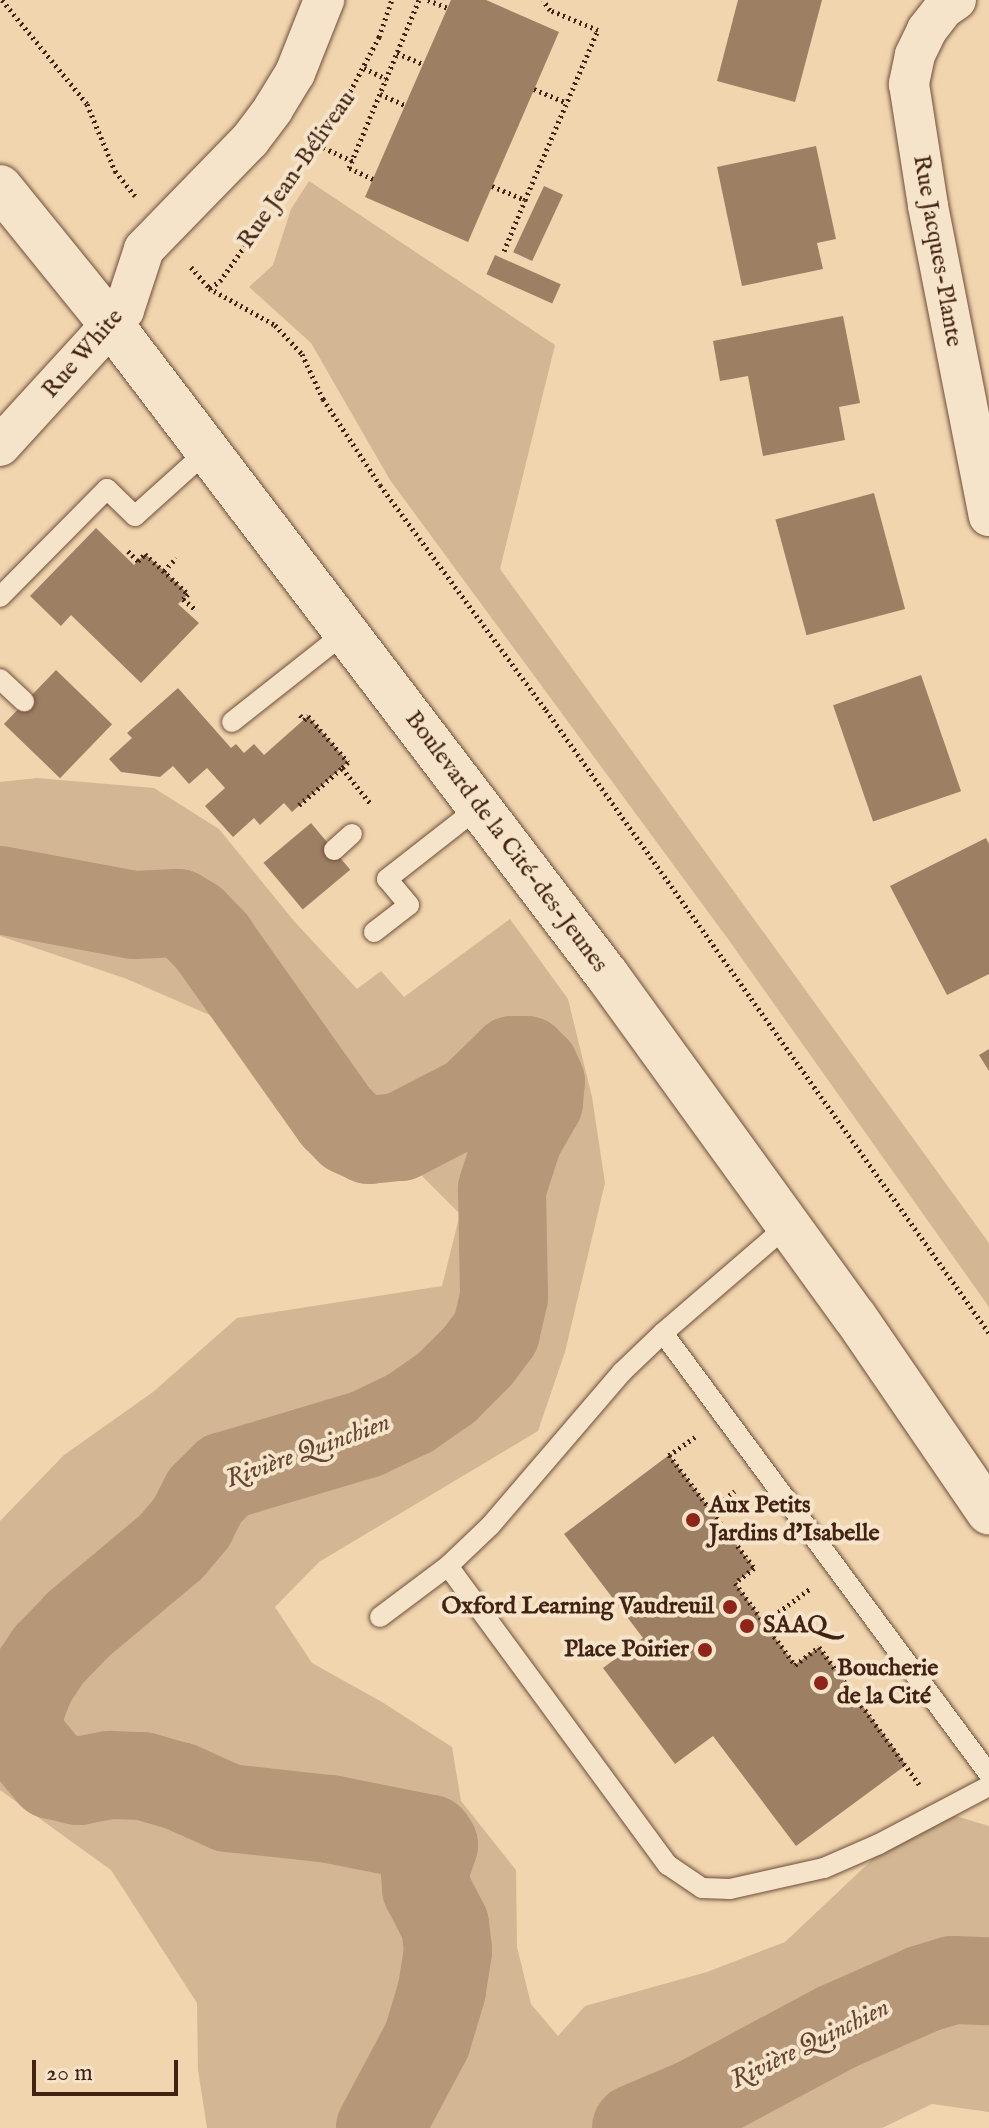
<!DOCTYPE html>
<meta charset="utf-8">
<style>
body{margin:0}
#map{position:relative;width:989px;height:2128px;overflow:hidden;background:#f1d5ae;font-family:"IM FELL English",serif}
div>[style]{position:absolute}
[style*='--x']{left:calc(var(--x)*1px);top:calc(var(--y)*1px);width:calc(var(--w)*1px);rotate:calc(var(--a)*1deg)}
.green>*{inset:0;background:#d3b794}
.river>*{height:88px;margin:-44px;padding:0 44px;transform-origin:44px;border-radius:44px;background:#b69879}
.building>*{inset:0;background:#9d7f64;transform-origin:0 0}
.path>*{height:5px;margin-top:-2.5px;transform-origin:0;background:repeating-linear-gradient(90deg,#422213 0 2px,transparent 0 6px)}
.roads{filter:drop-shadow(0 0 2px #6e4f3a) drop-shadow(0 0 2px #6e4f3a)}
.lane>*{height:20px;margin:-10px;padding:0 10px;transform-origin:10px;border-radius:10px;background:#f6e4ca}
.street>*{height:40px;margin:-20px;padding:0 20px;transform-origin:20px;border-radius:20px;background:#f6e4ca}
.secondary>*{height:44px;margin:-22px;padding:0 22px;transform-origin:22px;border-radius:22px;background:#f6e4ca}
.dots>*{width:22px;height:22px;translate:-50% -50%;box-sizing:border-box;border:4px solid #f6e4ca;border-radius:50%}
span{translate:-50% -50%;white-space:nowrap;text-align:center;line-height:1.15;-webkit-text-stroke:8px #f6e4ca;paint-order:stroke}
.street-label{font-size:24px;color:#422213}
.poi-label{font-size:24px;color:#422213;font-weight:700}
.left{translate:0 -50%;text-align:left}
.right{translate:-100% -50%;text-align:right}
.water-label{font-size:26px;color:#654532;font-style:italic}
.scale{position:absolute;left:32px;top:2060px;width:146px;height:36px;box-sizing:border-box;border:4px solid #422213;border-top:0;padding-left:10px;font-size:24px;line-height:28px;white-space:nowrap;color:#422213;-webkit-text-stroke:6px #f6e4ca;paint-order:stroke}
</style>
<div id="map">
<div class="green">
<div style="clip-path:polygon(309px 181px,555px 345px,500px 569px,989px 1243px,989px 1307px,728px 939px,390px 480px,311px 343px,249px 287px,273px 265px,291px 209px)"></div>
<div style="clip-path:polygon(37px 778px,154px 788px,219px 829px,294px 921px,357px 989px,381px 971px,404px 997px,510px 919px,568px 999px,592px 1097px,605px 1183px,565px 1352px,538px 1431px,319px 1562px,275px 1607px,312px 1663px,382px 1702px,452px 1747px,461px 1801px,516px 1870px,517px 1947px,531px 2004px,558px 2036px,585px 2006px,707px 1972px,785px 1942px,891px 1842px,949px 1814px,989px 1826px,989px 2112px,932px 2104px,882px 2128px,207px 2128px,198px 2070px,197px 2003px,111px 1870px,0 1790px,0 1521px,64px 1455px,153px 1392px,237px 1318px,442px 1286px,460px 1214px,410px 1164px,370px 1177px,287px 1123px,228px 1023px,127px 979px,0 936px,0 782px)"></div>
</div>
<div class="river">
<div style="--x:0;--y:890;--w:136;--a:10.6"></div>
<div style="--x:134;--y:915;--w:44;--a:-2.6"></div>
<div style="--x:178;--y:913;--w:17;--a:31"></div>
<div style="--x:193;--y:922;--w:28;--a:46"></div>
<div style="--x:212;--y:942;--w:214;--a:54.7"></div>
<div style="--x:336;--y:1117;--w:20;--a:45"></div>
<div style="--x:350;--y:1131;--w:21;--a:25"></div>
<div style="--x:369;--y:1140;--w:31;--a:-6"></div>
<div style="--x:400;--y:1137;--w:81;--a:-27.2"></div>
<div style="--x:472;--y:1100;--w:57;--a:-44.3"></div>
<div style="--x:513;--y:1060;--w:13;--a:0"></div>
<div style="--x:526;--y:1060;--w:13;--a:45"></div>
<div style="--x:535;--y:1069;--w:14;--a:65"></div>
<div style="--x:541;--y:1082;--w:20;--a:96"></div>
<div style="--x:539;--y:1102;--w:39;--a:120"></div>
<div style="--x:519;--y:1136;--w:56;--a:107.8"></div>
<div style="--x:502;--y:1189;--w:108;--a:88.9"></div>
<div style="--x:504;--y:1297;--w:36;--a:103"></div>
<div style="--x:496;--y:1332;--w:30;--a:127"></div>
<div style="--x:478;--y:1356;--w:45;--a:135"></div>
<div style="--x:446;--y:1388;--w:44;--a:145.2"></div>
<div style="--x:410;--y:1413;--w:49;--a:154.5"></div>
<div style="--x:366;--y:1434;--w:147;--a:163.4"></div>
<div style="--x:225;--y:1476;--w:28;--a:135"></div>
<div style="--x:205;--y:1496;--w:29;--a:117"></div>
<div style="--x:192;--y:1522;--w:31;--a:130"></div>
<div style="--x:172;--y:1546;--w:123;--a:140"></div>
<div style="--x:78;--y:1625;--w:42;--a:134"></div>
<div style="--x:49;--y:1655;--w:32;--a:124"></div>
<div style="--x:31;--y:1682;--w:34;--a:111"></div>
<div style="--x:19;--y:1714;--w:25;--a:83"></div>
<div style="--x:22;--y:1739;--w:47;--a:50.2"></div>
<div style="--x:52;--y:1775;--w:27;--a:13"></div>
<div style="--x:78;--y:1781;--w:33;--a:-11"></div>
<div style="--x:110;--y:1775;--w:33;--a:2"></div>
<div style="--x:143;--y:1776;--w:37;--a:16"></div>
<div style="--x:179;--y:1786;--w:54;--a:24.2"></div>
<div style="--x:228;--y:1808;--w:103;--a:6.2"></div>
<div style="--x:330;--y:1819;--w:102;--a:11.3"></div>
<div style="--x:430;--y:1839;--w:7;--a:56"></div>
<div style="--x:434;--y:1845;--w:28;--a:109"></div>
<div style="--x:425;--y:1871;--w:17;--a:87"></div>
<div style="--x:426;--y:1888;--w:42;--a:62.8"></div>
<div style="--x:445;--y:1925;--w:26;--a:83"></div>
<div style="--x:448;--y:1951;--w:39;--a:99"></div>
<div style="--x:442;--y:1990;--w:52;--a:106.7"></div>
<div style="--x:427;--y:2040;--w:100;--a:118.1"></div>
<div style="--x:636;--y:2128;--w:64;--a:-23"></div>
<div style="--x:695;--y:2103;--w:161;--a:-28.2"></div>
<div style="--x:837;--y:2027;--w:94;--a:-23.8"></div>
<div style="--x:923;--y:1989;--w:31;--a:-17"></div>
<div style="--x:953;--y:1980;--w:36;--a:2"></div>
</div>
<div class="building">
<div style="clip-path:polygon(451px 0,486px 0,559px 32px,468px 242px,365px 197px)"></div>
<div style="clip-path:polygon(738px 0,822px 0,795px 102px,717px 81px)"></div>
<div style="clip-path:polygon(816px 146px,836px 239px,817px 243px,823px 269px,742px 286px,717px 167px)"></div>
<div style="left:544px;top:186px;width:21px;height:73px;rotate:25deg"></div>
<div style="left:495px;top:255px;width:72px;height:21px;rotate:24deg"></div>
<div style="clip-path:polygon(843px 316px,860px 403px,839px 407px,845px 440px,763px 456px,748px 376px,720px 381px,713px 341px)"></div>
<div style="left:874px;top:493px;width:120px;height:102px;rotate:75deg"></div>
<div style="clip-path:polygon(96px 528px,134px 565px,145px 554px,164px 571px,188px 594px,178px 604px,199px 623px,141px 683px,71px 615px,61px 626px,30px 596px)"></div>
<div style="left:56px;top:670px;width:78px;height:75px;rotate:44deg"></div>
<div style="left:921px;top:675px;width:123px;height:93px;rotate:71deg"></div>
<div style="clip-path:polygon(178px 688px,231px 748px,236px 744px,244px 753px,254px 744px,264px 755px,308px 716px,348px 762px,292px 812px,284px 803px,260px 825px,254px 818px,233px 837px,205px 806px,225px 788px,207px 768px,189px 784px,173px 766px,160px 777px,121px 772px,109px 759px,132px 738px,127px 733px)"></div>
<div style="left:311px;top:823px;width:61px;height:62px;rotate:50deg"></div>
<div style="clip-path:polygon(986px 838px,989px 844px,989px 974px,947px 995px,890px 886px)"></div>
<div style="clip-path:polygon(989px 1049px,989px 1071px,979px 1055px)"></div>
<div style="clip-path:polygon(669px 1455px,754px 1568px,735px 1583px,795px 1665px,819px 1647px,906px 1765px,796px 1846px,713px 1736px,675px 1764px,603px 1668px,643px 1638px,564px 1534px)"></div>
</div>
<div class="path">
<div style="--x:2;--y:0;--w:134;--a:50.7"></div>
<div style="--x:87;--y:104;--w:73;--a:67.3"></div>
<div style="--x:115;--y:171;--w:32;--a:51"></div>
<div style="--x:428;--y:0;--w:22;--a:22"></div>
<div style="--x:397;--y:53;--w:28;--a:23"></div>
<div style="--x:364;--y:68;--w:25;--a:26"></div>
<div style="--x:534;--y:89;--w:36;--a:23"></div>
<div style="--x:380;--y:94;--w:27;--a:24"></div>
<div style="--x:318;--y:145;--w:38;--a:25"></div>
<div style="--x:373;--y:179;--w:26;--a:-155"></div>
<div style="--x:349;--y:168;--w:182;--a:-67.4"></div>
<div style="--x:492;--y:186;--w:36;--a:23"></div>
<div style="--x:525;--y:200;--w:185;--a:-66.8"></div>
<div style="--x:598;--y:30;--w:52;--a:-157.4"></div>
<div style="--x:550;--y:10;--w:12;--a:-125"></div>
<div style="--x:504;--y:251;--w:55;--a:-67.6"></div>
<div style="--x:191;--y:267;--w:28;--a:49"></div>
<div style="--x:209;--y:288;--w:76;--a:29.3"></div>
<div style="--x:275;--y:325;--w:40;--a:47"></div>
<div style="--x:302;--y:354;--w:50;--a:65"></div>
<div style="--x:323;--y:399;--w:103;--a:56.5"></div>
<div style="--x:380;--y:485;--w:280;--a:53.6"></div>
<div style="--x:546;--y:710;--w:764;--a:54.58"></div>
<div style="--x:210;--y:288;--w:12;--a:-35"></div>
<div style="--x:220;--y:281;--w:200;--a:-54.6"></div>
<div style="--x:336;--y:118;--w:92;--a:-62"></div>
<div style="--x:379;--y:37;--w:39;--a:-71"></div>
<div style="--x:128;--y:551;--w:14;--a:45"></div>
<div style="--x:138;--y:561;--w:10;--a:-45"></div>
<div style="--x:145;--y:554;--w:59;--a:42.9"></div>
<div style="--x:188;--y:594;--w:7;--a:135"></div>
<div style="--x:183;--y:599;--w:17;--a:40"></div>
<div style="--x:164;--y:571;--w:18;--a:-47"></div>
<div style="--x:300;--y:715;--w:6;--a:51"></div>
<div style="--x:304;--y:720;--w:6;--a:-45"></div>
<div style="--x:308;--y:716;--w:61;--a:49"></div>
<div style="--x:348;--y:762;--w:8;--a:135"></div>
<div style="--x:342;--y:768;--w:45;--a:51.3"></div>
<div style="--x:299;--y:805;--w:57;--a:-40.7"></div>
<div style="--x:695;--y:1437;--w:32;--a:145"></div>
<div style="--x:669;--y:1455;--w:141;--a:53"></div>
<div style="--x:754;--y:1568;--w:24;--a:142"></div>
<div style="--x:735;--y:1583;--w:102;--a:53.8"></div>
<div style="--x:795;--y:1665;--w:30;--a:-37"></div>
<div style="--x:819;--y:1647;--w:170;--a:53.9"></div>
<div style="--x:710;--y:1510;--w:31;--a:-37"></div>
<div style="--x:764;--y:1623;--w:59;--a:-36.7"></div>
<div style="--x:861;--y:1705;--w:27;--a:-36"></div>
</div>
<div class="roads">
<div class="lane">
<div style="--x:0;--y:597;--w:152;--a:-45.3"></div>
<div style="--x:107;--y:489;--w:39;--a:44"></div>
<div style="--x:135;--y:516;--w:96;--a:-42"></div>
<div style="--x:0;--y:679;--w:33;--a:43"></div>
<div style="--x:232;--y:722;--w:145;--a:-38.3"></div>
<div style="--x:334;--y:850;--w:24;--a:-42"></div>
<div style="--x:374;--y:932;--w:44;--a:-37.6"></div>
<div style="--x:409;--y:905;--w:34;--a:-130"></div>
<div style="--x:387;--y:879;--w:117;--a:-38"></div>
<div style="--x:788;--y:1225;--w:165;--a:139.2"></div>
<div style="--x:663;--y:1333;--w:548;--a:53.53"></div>
<div style="--x:663;--y:1333;--w:57;--a:136.4"></div>
<div style="--x:622;--y:1372;--w:201;--a:130.6"></div>
<div style="--x:491;--y:1525;--w:59;--a:136.4"></div>
<div style="--x:448;--y:1566;--w:371;--a:53.7"></div>
<div style="--x:668;--y:1865;--w:41;--a:34.1"></div>
<div style="--x:702;--y:1888;--w:28;--a:2"></div>
<div style="--x:730;--y:1889;--w:96;--a:-12.6"></div>
<div style="--x:824;--y:1868;--w:60;--a:-23.6"></div>
<div style="--x:879;--y:1844;--w:124;--a:-27.8"></div>
<div style="--x:380;--y:1617;--w:85;--a:-36.9"></div>
</div>
<div class="street">
<div style="--x:956;--y:0;--w:14;--a:146"></div>
<div style="--x:944;--y:8;--w:28;--a:128"></div>
<div style="--x:927;--y:30;--w:28;--a:116"></div>
<div style="--x:915;--y:55;--w:30;--a:102"></div>
<div style="--x:909;--y:84;--w:123;--a:81.1"></div>
<div style="--x:928;--y:206;--w:316;--a:78.9"></div>
<div style="--x:0;--y:446;--w:184;--a:-47.6"></div>
<div style="--x:124;--y:310;--w:64;--a:-71.8"></div>
<div style="--x:144;--y:249;--w:152;--a:-45.8"></div>
<div style="--x:250;--y:140;--w:39;--a:-53"></div>
<div style="--x:273;--y:109;--w:42;--a:-58.6"></div>
<div style="--x:295;--y:73;--w:79;--a:-68.3"></div>
</div>
<div class="secondary">
<div style="--x:0;--y:187;--w:176;--a:51"></div>
<div style="--x:111;--y:324;--w:818;--a:52.7"></div>
<div style="--x:607;--y:975;--w:422;--a:54.1"></div>
<div style="--x:855;--y:1317;--w:237;--a:55.6"></div>
</div>
</div>
<div class="dots">
<div style="left:693px;top:1520px;background:#8f2418"></div>
<div style="left:730px;top:1607px;background:#8f2418"></div>
<div style="left:747px;top:1626px;background:#8f2418"></div>
<div style="left:705px;top:1650px;background:#8f2418"></div>
<div style="left:821px;top:1683px;background:#8f2418"></div>
</div>
<div class="street-label">
<span style="left:297px;top:170px;rotate:-55deg">Rue Jean-Béliveau</span>
<span style="left:937px;top:251px;rotate:80deg">Rue Jacques-Plante</span>
<span style="left:83px;top:354px;rotate:-49deg">Rue White</span>
<span style="left:506px;top:842px;rotate:53deg">Boulevard de la Cité-des-Jeunes</span>
</div>
<div class="poi-label">
<span class="left" style="left:709px;top:1520px">Aux Petits<br>Jardins d'Isabelle</span>
<span class="right" style="left:714px;top:1607px">Oxford Learning Vaudreuil</span>
<span class="left" style="left:763px;top:1626px">SAAQ</span>
<span class="right" style="left:689px;top:1650px">Place Poirier</span>
<span class="left" style="left:837px;top:1683px">Boucherie<br>de la Cité</span>
</div>
<div class="water-label">
<span style="left:308px;top:1451px;rotate:-20deg">Rivière Quinchien</span>
<span style="left:810px;top:2044px;rotate:-26deg">Rivière Quinchien</span>
</div>
<div class="scale">20 m</div>
</div>
